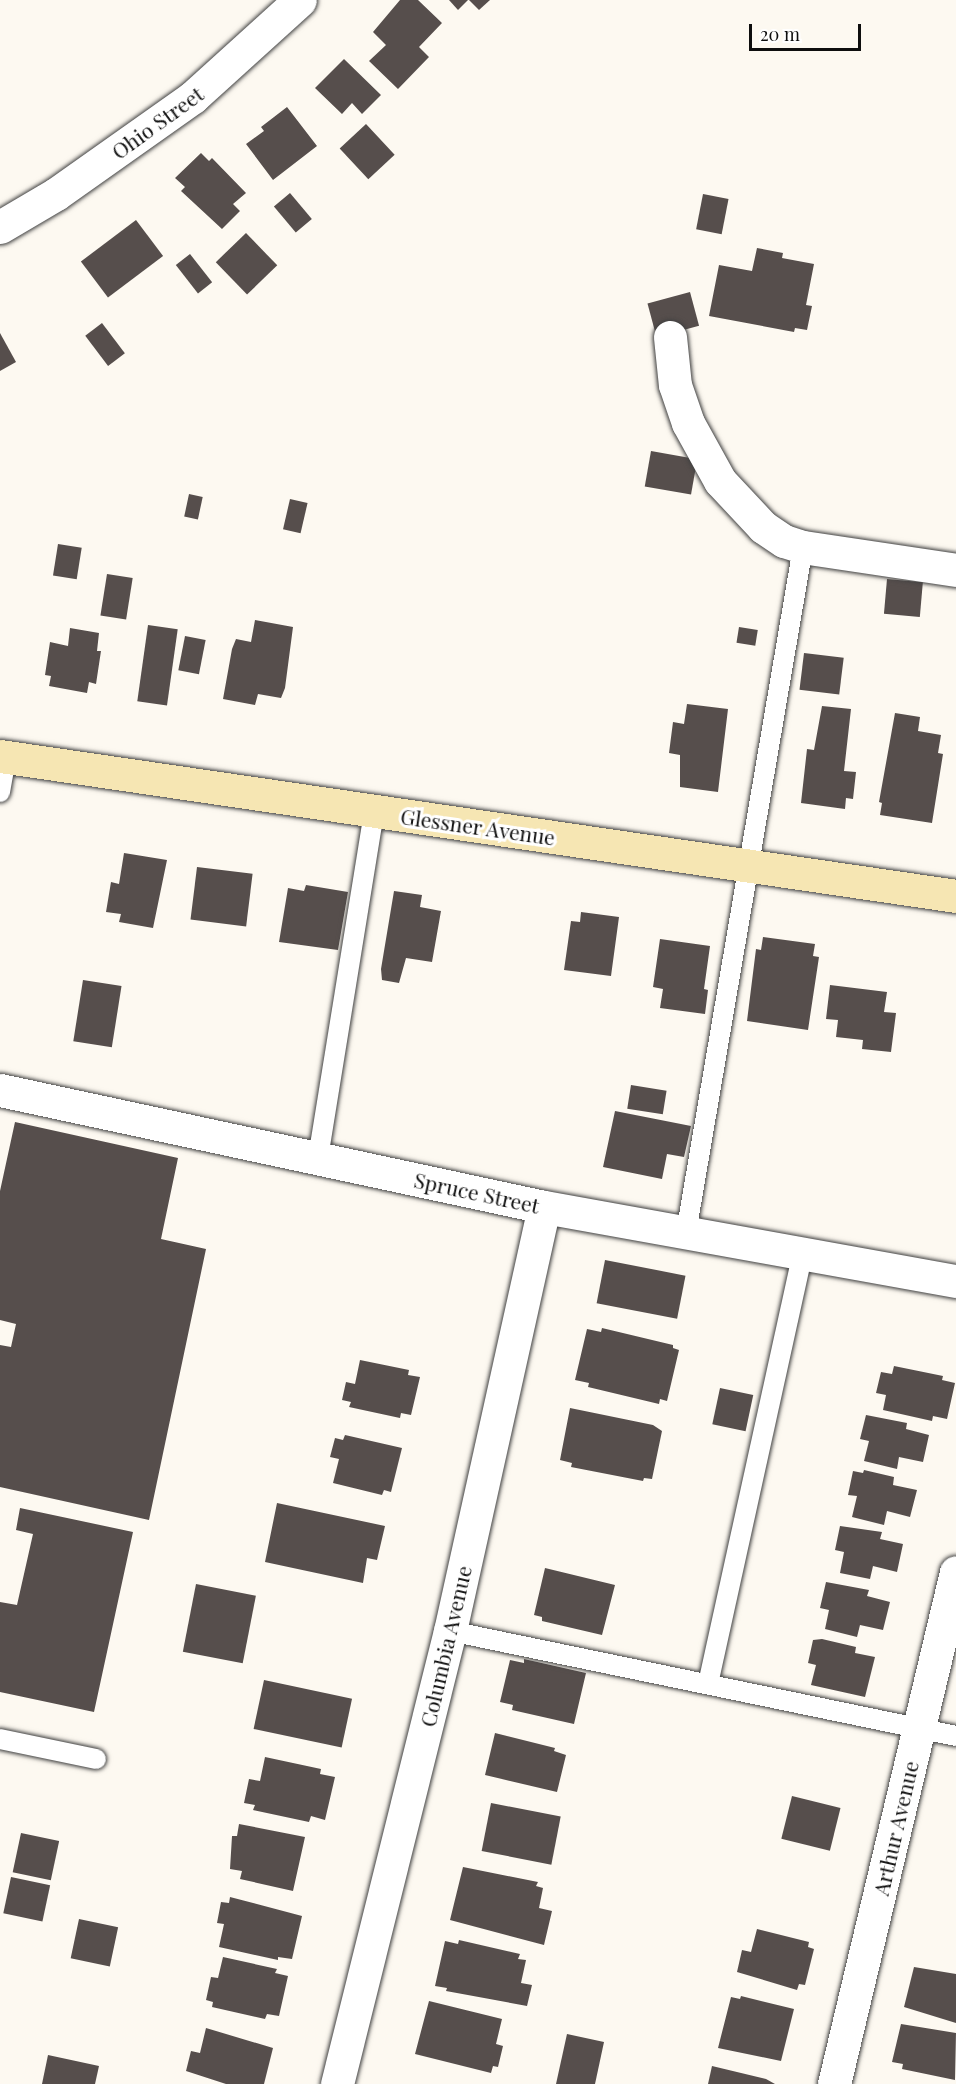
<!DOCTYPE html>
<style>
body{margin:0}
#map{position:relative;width:956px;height:2084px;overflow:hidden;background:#fdf9f1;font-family:"Playfair Display",serif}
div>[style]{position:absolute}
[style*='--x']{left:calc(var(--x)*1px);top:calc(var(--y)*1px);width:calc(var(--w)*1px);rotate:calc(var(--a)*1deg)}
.building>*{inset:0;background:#564e4c;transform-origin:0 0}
.roads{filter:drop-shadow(0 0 2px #414141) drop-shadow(0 0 2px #414141)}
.lane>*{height:20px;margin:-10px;padding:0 10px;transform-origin:10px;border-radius:10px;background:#fff}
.street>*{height:33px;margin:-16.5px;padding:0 16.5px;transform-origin:16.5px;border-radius:16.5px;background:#fff}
.secondary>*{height:33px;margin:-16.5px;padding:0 16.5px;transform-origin:16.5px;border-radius:16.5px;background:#f6e6b3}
span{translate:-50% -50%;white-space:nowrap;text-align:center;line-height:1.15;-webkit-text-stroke:6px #fff;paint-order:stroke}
.street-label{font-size:21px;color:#0e0e0e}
.scale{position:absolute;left:749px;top:24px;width:112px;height:27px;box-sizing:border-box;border:3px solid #0e0e0e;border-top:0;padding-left:8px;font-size:18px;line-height:21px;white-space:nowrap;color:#0e0e0e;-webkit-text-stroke:4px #fff;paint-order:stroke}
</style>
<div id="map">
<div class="building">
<div style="clip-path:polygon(400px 0,418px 0,442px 23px,419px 47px,429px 57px,398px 89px,369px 61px,386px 45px,373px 32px)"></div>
<div style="clip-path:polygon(449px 0,468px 0,458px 10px)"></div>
<div style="clip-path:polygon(469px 0,490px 0,479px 10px)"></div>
<div style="clip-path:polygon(344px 59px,381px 95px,362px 114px,352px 103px,342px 114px,315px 88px)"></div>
<div style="clip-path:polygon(287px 107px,317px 146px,273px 180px,246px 144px,264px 131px,261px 127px)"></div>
<div style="left:366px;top:124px;width:42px;height:36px;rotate:47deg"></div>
<div style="clip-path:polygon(201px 153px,209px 161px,212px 158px,246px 193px,233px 204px,240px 211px,222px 229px,181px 191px,185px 187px,175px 178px)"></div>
<div style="left:290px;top:193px;width:34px;height:21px;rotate:50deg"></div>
<div style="left:703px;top:194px;width:26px;height:36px;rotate:11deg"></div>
<div style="left:136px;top:220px;width:45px;height:69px;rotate:53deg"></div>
<div style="left:246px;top:233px;width:45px;height:42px;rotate:46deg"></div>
<div style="clip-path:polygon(757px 248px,783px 253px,782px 258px,814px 264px,806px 305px,812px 306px,807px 330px,795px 328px,794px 332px,709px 316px,719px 265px,752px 271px)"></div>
<div style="left:190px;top:254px;width:36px;height:18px;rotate:52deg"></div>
<div style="left:690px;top:292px;width:35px;height:44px;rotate:75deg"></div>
<div style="left:102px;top:323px;width:38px;height:21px;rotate:53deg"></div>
<div style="clip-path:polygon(0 333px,16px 362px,0 371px)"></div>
<div style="left:651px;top:451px;width:47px;height:36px;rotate:10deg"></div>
<div style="left:189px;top:494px;width:14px;height:23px;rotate:12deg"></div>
<div style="left:290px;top:499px;width:18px;height:31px;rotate:13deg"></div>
<div style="left:58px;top:544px;width:24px;height:32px;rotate:9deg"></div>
<div style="left:107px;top:574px;width:26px;height:42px;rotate:9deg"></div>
<div style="left:887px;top:579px;width:36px;height:35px;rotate:5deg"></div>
<div style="clip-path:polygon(255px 620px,293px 627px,285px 688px,281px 698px,258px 694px,255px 705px,223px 699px,232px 649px,236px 639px,251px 642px)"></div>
<div style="left:148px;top:625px;width:30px;height:77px;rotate:8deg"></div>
<div style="left:739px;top:627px;width:19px;height:16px;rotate:9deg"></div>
<div style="clip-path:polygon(70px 628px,99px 633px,97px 651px,101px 651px,96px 684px,89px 682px,87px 693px,49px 686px,51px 676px,45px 675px,50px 642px,68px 646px)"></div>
<div style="left:185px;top:636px;width:21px;height:35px;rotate:11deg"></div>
<div style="left:804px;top:653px;width:40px;height:37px;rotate:7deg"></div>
<div style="clip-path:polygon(687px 704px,728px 709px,718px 792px,680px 787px,680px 755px,669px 753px,673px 722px,684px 724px)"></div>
<div style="clip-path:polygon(822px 706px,851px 709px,844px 771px,856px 772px,853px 799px,846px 798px,845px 809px,801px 803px,807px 749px,814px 750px)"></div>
<div style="clip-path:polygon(895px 713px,920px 717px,918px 731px,941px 735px,938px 753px,943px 754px,932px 823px,880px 815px,882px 803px,879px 802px)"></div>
<div style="clip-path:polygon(124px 853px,167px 860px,153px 928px,119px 922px,121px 914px,106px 912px,111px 882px,119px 884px)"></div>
<div style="left:197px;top:867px;width:56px;height:53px;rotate:7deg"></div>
<div style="clip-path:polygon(306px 885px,348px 892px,338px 950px,279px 942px,288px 888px,304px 891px)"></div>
<div style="clip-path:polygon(394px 891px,422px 895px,420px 907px,441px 911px,432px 962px,406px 958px,399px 983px,382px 980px,381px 969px)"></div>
<div style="clip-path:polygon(581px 912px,619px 917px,611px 976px,564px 970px,571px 921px,580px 922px)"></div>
<div style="clip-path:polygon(763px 937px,815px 944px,813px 956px,819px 957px,808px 1030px,747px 1021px,756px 949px,761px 950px)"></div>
<div style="clip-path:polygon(660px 939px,710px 946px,704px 989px,708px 990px,705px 1014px,660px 1008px,663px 989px,653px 987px)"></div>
<div style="left:83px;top:980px;width:39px;height:62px;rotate:9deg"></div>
<div style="clip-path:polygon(830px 985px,887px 992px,884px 1012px,896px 1013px,891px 1052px,862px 1049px,863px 1040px,836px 1037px,838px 1020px,826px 1019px)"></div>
<div style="left:631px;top:1085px;width:36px;height:24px;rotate:9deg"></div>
<div style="clip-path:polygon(615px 1111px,691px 1126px,684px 1157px,667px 1154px,662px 1179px,603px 1167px)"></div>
<div style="clip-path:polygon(15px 1122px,178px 1158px,161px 1239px,206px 1249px,149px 1520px,0 1487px,0 1345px,11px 1347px,16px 1324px,0 1320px,0 1191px)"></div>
<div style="left:605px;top:1260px;width:82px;height:44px;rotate:11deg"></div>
<div style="clip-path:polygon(602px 1328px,673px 1345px,673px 1348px,679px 1350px,667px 1401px,660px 1399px,659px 1404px,588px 1387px,589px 1383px,575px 1380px,587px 1329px,601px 1332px)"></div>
<div style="clip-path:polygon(360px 1360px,409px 1370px,408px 1375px,420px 1377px,411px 1415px,401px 1413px,400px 1418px,349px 1407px,351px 1402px,342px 1400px,346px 1382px,355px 1384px)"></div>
<div style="clip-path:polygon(894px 1366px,943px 1376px,942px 1380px,955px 1383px,947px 1419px,933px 1416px,932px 1421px,883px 1410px,886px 1395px,876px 1393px,881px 1372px,892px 1374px)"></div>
<div style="left:720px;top:1388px;width:34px;height:37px;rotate:12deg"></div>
<div style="clip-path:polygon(570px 1408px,653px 1425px,662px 1431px,652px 1479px,644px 1478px,643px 1481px,571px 1467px,572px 1463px,560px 1460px)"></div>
<div style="clip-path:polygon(866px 1415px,907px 1423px,906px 1429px,929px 1435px,923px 1462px,899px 1457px,897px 1469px,864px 1461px,869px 1441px,860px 1439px)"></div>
<div style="clip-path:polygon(345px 1435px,402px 1448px,391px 1492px,384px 1490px,382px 1495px,333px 1483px,339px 1459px,330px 1457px,335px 1438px,343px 1440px)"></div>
<div style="clip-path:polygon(864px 1470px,894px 1477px,893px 1485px,917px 1490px,910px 1517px,887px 1511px,884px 1525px,852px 1517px,857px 1496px,848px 1495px,853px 1471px,863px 1473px)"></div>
<div style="clip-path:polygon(277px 1503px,385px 1526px,377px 1560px,367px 1558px,363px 1583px,265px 1562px)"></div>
<div style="clip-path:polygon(20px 1508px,133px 1532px,94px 1712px,0 1692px,0 1602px,17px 1605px,33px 1534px,16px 1530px)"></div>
<div style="clip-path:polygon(840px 1526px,882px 1532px,880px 1539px,903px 1544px,897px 1572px,873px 1566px,870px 1579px,840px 1573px,844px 1552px,835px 1550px)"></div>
<div style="clip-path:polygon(545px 1568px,615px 1585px,602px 1635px,542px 1621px,542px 1617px,534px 1615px)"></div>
<div style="clip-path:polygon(826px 1582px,869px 1590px,867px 1596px,890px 1602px,883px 1630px,860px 1625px,857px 1637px,825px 1629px,829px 1610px,820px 1608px)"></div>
<div style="left:196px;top:1584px;width:61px;height:69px;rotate:11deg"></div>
<div style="clip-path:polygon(822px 1639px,856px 1647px,855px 1653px,875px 1657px,865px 1697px,811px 1685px,816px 1665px,808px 1663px,813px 1640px)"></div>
<div style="clip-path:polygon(524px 1659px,586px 1673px,574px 1724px,512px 1710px,513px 1705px,500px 1702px,510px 1660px,524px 1663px)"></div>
<div style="left:264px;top:1680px;width:90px;height:50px;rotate:12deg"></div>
<div style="clip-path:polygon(495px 1733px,555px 1748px,554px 1751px,566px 1755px,557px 1792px,485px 1775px)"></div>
<div style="clip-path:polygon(265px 1757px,321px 1769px,320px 1774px,335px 1777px,325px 1820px,311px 1816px,309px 1822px,253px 1810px,255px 1805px,244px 1803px,249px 1779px,260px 1781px)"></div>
<div style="left:792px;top:1796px;width:50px;height:44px;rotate:14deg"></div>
<div style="left:491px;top:1803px;width:71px;height:49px;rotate:11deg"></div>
<div style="clip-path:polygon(239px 1824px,305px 1837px,293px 1891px,240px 1879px,242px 1871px,230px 1869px,232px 1836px,237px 1836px)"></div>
<div style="left:21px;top:1833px;width:39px;height:40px;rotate:12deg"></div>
<div style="clip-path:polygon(463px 1867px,538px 1882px,536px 1886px,543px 1888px,539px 1908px,552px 1911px,544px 1945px,450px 1920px)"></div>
<div style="left:11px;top:1877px;width:40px;height:37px;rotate:12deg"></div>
<div style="clip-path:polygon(230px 1897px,302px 1916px,292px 1959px,278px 1957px,278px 1960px,219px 1947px,224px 1924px,217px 1923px,221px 1902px,229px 1903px)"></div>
<div style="left:79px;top:1919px;width:40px;height:40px;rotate:12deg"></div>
<div style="clip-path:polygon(757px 1929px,809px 1942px,808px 1947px,814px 1949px,805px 1985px,799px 1984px,797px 1990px,737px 1972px,742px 1950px,751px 1952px)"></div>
<div style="clip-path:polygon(459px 1940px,520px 1954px,518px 1959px,526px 1960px,521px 1983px,532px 1985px,527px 2006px,446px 1991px,447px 1988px,435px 1986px,445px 1941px,458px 1944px)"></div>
<div style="clip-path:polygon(223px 1957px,277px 1969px,275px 1973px,288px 1976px,279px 2016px,267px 2014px,265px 2019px,212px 2007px,213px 2002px,206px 2000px,211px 1977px,218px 1978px)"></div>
<div style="clip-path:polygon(914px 1967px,956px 1974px,956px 2023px,904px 2007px)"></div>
<div style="clip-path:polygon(741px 1996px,794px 2009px,781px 2061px,718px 2048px,731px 1997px,740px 1999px)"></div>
<div style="clip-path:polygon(429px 2001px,502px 2019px,496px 2044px,503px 2046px,498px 2067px,493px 2066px,491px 2073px,415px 2054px)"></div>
<div style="clip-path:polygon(901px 2024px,956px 2033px,955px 2080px,902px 2069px,903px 2064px,892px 2062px)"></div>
<div style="clip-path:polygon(206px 2028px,273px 2048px,264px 2084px,226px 2084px,186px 2071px,191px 2051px,200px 2053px)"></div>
<div style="clip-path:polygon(567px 2034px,604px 2042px,595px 2084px,556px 2084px)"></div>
<div style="clip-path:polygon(48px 2055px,99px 2066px,95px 2084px,42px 2084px)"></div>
<div style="clip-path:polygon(712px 2066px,766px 2079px,775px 2084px,708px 2084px)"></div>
</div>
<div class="roads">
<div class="lane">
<div style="--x:0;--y:792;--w:36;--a:-80"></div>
<div style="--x:318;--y:1158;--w:351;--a:-80.8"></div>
<div style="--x:686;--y:1233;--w:696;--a:-80.32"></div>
<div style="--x:450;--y:1631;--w:517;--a:11.72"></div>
<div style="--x:708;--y:1684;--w:441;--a:-77.6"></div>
<div style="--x:0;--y:1739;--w:98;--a:11.8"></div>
</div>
<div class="street">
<div style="--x:0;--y:227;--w:65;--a:-30.5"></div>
<div style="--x:56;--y:194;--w:168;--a:-35.3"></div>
<div style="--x:193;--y:97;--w:144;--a:-42.2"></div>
<div style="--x:670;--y:337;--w:48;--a:84.1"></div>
<div style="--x:675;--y:385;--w:40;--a:71.1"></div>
<div style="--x:688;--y:423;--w:66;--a:61.1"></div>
<div style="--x:720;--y:481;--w:63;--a:46.9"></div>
<div style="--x:763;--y:527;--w:25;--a:34"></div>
<div style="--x:784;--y:541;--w:20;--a:18"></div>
<div style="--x:803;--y:547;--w:155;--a:8.5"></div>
<div style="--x:0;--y:1090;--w:556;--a:12.14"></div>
<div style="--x:544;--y:1207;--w:419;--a:10.2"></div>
<div style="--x:337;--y:2084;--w:467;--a:-76"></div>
<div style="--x:450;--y:1631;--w:434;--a:-77.5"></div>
<div style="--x:834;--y:2084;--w:526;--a:-76.6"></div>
</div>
<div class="secondary">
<div style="--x:0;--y:756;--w:966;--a:8.33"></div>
</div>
</div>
<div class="street-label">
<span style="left:157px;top:122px;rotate:-36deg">Ohio Street</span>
<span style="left:478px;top:826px;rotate:8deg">Glessner Avenue</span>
<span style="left:477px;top:1192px;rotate:12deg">Spruce Street</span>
<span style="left:445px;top:1646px;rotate:-77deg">Columbia Avenue</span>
<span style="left:895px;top:1828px;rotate:-77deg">Arthur Avenue</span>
</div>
<div class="scale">20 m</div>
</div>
